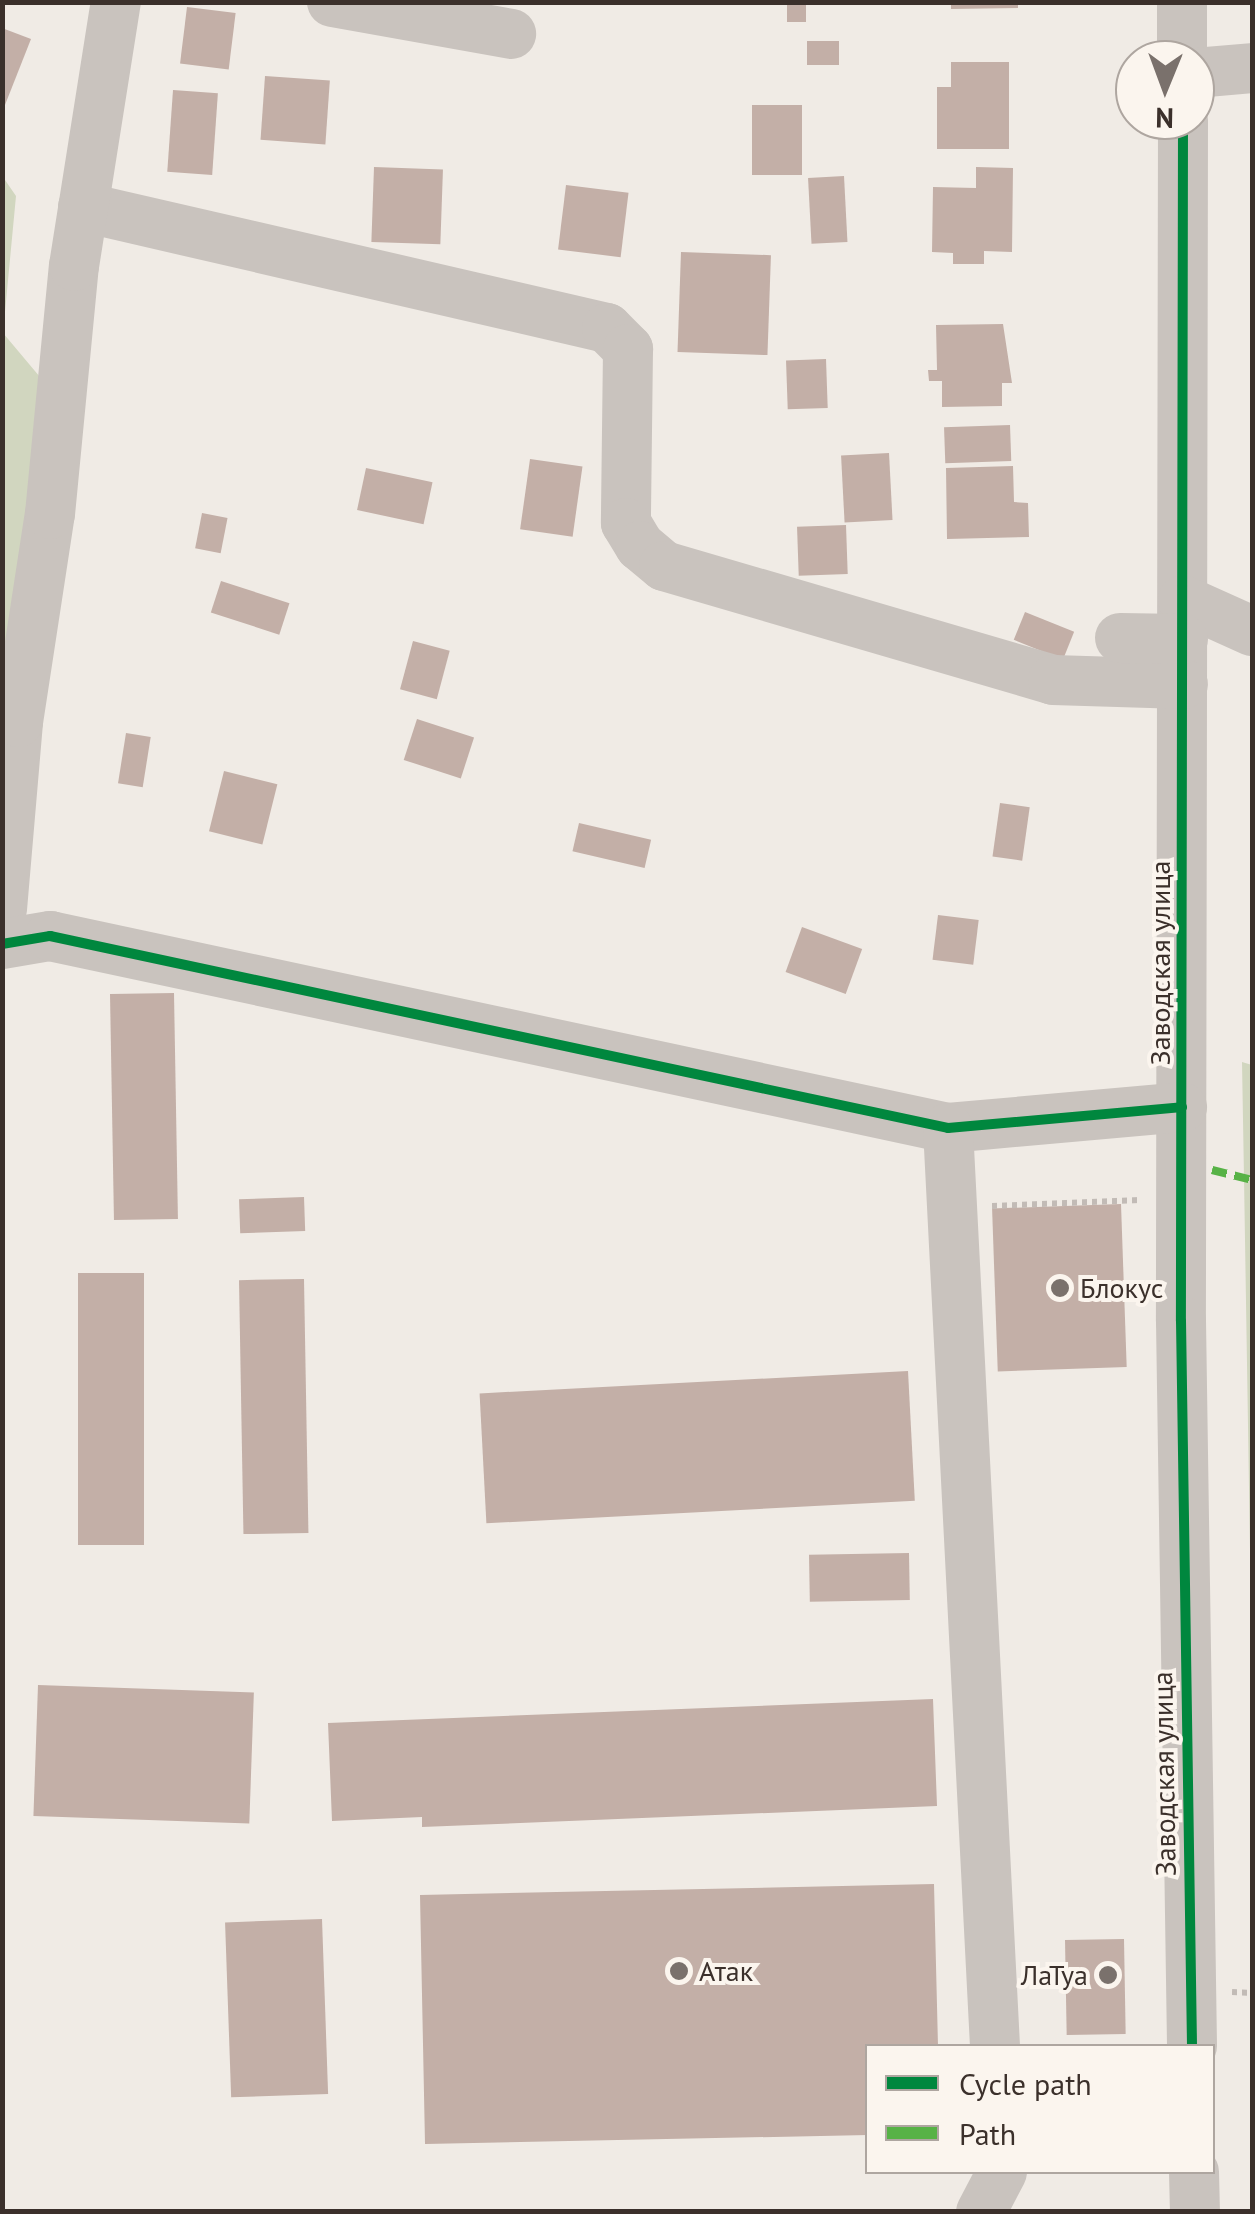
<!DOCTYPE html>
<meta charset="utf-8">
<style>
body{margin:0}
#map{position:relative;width:1255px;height:2214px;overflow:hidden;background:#f0ebe5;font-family:"PT Sans",sans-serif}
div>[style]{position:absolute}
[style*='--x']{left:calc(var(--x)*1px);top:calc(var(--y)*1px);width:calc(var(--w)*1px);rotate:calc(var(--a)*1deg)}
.green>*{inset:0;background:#d1d6bf}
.building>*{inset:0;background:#c3afa7;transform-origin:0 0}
.path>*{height:6px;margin-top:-3px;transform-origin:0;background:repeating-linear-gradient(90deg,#c2bbb6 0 5px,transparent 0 10px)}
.minor>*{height:50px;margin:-25px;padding:0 25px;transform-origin:25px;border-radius:25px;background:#c9c3be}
.quiet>*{height:8px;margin-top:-4px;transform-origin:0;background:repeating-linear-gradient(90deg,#57b246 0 15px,transparent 0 23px)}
.cycleway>*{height:10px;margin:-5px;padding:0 5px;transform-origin:5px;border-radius:5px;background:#00873e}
.dots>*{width:28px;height:28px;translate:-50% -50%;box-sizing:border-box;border:5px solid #fbf5ee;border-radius:50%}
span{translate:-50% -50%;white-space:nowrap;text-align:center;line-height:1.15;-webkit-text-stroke:8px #fbf5ee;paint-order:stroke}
.street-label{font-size:28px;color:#3b302b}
.poi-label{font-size:28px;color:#3b302b}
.left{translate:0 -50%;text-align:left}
.right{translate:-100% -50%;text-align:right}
.frame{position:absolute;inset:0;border:5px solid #3b302b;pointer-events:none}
.legend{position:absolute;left:865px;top:2044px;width:350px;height:130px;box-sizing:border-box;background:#fbf5ee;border:2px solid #aea6a0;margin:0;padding:12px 18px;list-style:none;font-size:30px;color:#3b302b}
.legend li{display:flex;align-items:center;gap:20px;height:50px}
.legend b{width:50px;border:2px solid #aea6a0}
.north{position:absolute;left:1115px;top:40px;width:100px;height:100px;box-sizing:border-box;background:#fbf5ee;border:2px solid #aea6a0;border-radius:50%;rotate:181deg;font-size:28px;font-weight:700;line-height:40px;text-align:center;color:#3b302b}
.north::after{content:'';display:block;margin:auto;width:35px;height:45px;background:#7a716c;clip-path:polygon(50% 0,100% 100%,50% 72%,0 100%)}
</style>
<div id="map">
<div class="green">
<div style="clip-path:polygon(3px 177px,16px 196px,3px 333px,45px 383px,25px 609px,3px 649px)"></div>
<div style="clip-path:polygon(1242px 1062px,1252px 1065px,1252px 1674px,1244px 1178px)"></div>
</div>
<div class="building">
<div style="left:787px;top:2px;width:19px;height:20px"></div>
<div style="clip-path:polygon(951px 2px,1018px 2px,1018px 8px,951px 9px)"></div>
<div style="left:187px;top:7px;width:49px;height:57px;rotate:7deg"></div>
<div style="clip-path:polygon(2px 28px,31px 39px,3px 110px,2px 110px)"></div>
<div style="left:807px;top:41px;width:32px;height:24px"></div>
<div style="clip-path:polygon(951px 62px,1009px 62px,1009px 149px,937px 149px,937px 87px,951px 87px)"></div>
<div style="left:265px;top:76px;width:65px;height:64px;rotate:4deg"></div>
<div style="left:173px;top:90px;width:45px;height:82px;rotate:4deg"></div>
<div style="left:752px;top:105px;width:50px;height:70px"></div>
<div style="left:374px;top:167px;width:69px;height:75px;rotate:2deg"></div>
<div style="clip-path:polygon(976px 167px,1013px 168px,1012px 252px,984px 251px,984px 264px,953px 264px,953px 253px,932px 252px,933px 187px,976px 188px)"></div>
<div style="left:844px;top:176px;width:66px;height:36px;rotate:87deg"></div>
<div style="left:566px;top:185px;width:63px;height:65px;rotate:7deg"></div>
<div style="left:681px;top:252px;width:90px;height:100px;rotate:2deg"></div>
<div style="clip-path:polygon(1003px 324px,1012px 383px,1002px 383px,1002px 406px,942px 407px,942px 381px,929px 381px,928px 370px,937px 370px,936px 325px)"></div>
<div style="left:826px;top:359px;width:49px;height:40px;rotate:88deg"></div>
<div style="left:1010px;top:425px;width:36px;height:66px;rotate:88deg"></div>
<div style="left:889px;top:453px;width:67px;height:48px;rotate:87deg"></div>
<div style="left:530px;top:459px;width:53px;height:71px;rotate:8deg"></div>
<div style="clip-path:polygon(1013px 466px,1014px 502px,1028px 503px,1029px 537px,947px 539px,946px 468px)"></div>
<div style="left:366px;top:468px;width:68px;height:43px;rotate:12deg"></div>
<div style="left:202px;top:513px;width:26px;height:36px;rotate:11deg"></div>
<div style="left:846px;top:525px;width:49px;height:49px;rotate:88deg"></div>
<div style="left:221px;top:581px;width:72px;height:33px;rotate:18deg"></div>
<div style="left:1025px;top:612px;width:53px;height:30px;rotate:22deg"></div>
<div style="left:413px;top:641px;width:38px;height:50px;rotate:15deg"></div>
<div style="left:417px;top:719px;width:60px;height:43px;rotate:18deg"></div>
<div style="left:126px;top:733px;width:25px;height:51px;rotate:9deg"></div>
<div style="left:224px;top:771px;width:55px;height:62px;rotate:14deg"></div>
<div style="left:1000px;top:803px;width:30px;height:54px;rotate:8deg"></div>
<div style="left:579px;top:823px;width:74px;height:29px;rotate:13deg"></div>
<div style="left:938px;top:915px;width:41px;height:45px;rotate:7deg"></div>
<div style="left:802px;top:927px;width:64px;height:48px;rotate:20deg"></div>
<div style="left:174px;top:993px;width:226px;height:64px;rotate:89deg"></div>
<div style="left:304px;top:1197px;width:34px;height:65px;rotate:88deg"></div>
<div style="left:1121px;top:1204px;width:163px;height:129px;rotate:88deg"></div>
<div style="left:78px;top:1273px;width:66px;height:272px"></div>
<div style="left:304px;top:1279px;width:254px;height:65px;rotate:89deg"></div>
<div style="left:908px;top:1371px;width:130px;height:429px;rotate:87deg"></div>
<div style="left:909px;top:1553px;width:47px;height:100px;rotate:89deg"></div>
<div style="left:38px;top:1685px;width:216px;height:131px;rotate:2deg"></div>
<div style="clip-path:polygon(933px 1699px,937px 1806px,422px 1827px,422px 1817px,332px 1821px,328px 1723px)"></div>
<div style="clip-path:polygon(934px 1884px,938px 2046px,868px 2046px,868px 2135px,425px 2144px,420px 1895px)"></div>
<div style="left:322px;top:1919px;width:175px;height:97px;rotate:88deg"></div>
<div style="left:1124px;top:1939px;width:95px;height:59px;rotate:89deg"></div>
</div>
<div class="path">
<div style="--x:992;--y:1206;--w:148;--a:-2.3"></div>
<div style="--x:1232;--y:1992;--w:20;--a:3"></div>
</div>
<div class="minor">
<div style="--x:332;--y:2;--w:182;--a:10.1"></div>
<div style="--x:1182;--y:2;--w:58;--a:90"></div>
<div style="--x:1195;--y:73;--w:57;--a:-5"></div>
<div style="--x:1183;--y:120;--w:1201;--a:90.1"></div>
<div style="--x:1181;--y:1321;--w:725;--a:89.13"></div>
<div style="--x:83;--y:207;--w:538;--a:13"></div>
<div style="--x:607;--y:328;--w:30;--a:45"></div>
<div style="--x:628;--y:349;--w:174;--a:90.7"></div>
<div style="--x:626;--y:523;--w:27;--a:59"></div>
<div style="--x:640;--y:546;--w:31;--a:40"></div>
<div style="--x:664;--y:566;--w:405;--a:16.3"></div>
<div style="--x:1053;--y:680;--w:130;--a:1.8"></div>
<div style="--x:1183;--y:600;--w:76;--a:24.2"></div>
<div style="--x:1120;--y:638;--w:63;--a:0.9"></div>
<div style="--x:2;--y:909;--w:188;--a:-85.1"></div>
<div style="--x:18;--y:722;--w:210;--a:-81.3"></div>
<div style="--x:50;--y:514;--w:249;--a:-84.5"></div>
<div style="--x:74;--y:266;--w:267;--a:-81"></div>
<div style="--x:2;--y:944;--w:49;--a:-9.5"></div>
<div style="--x:50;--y:936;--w:918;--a:12.07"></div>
<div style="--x:948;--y:1128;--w:235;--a:-5.1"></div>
<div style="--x:948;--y:1128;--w:919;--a:87.07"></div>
<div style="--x:1194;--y:2172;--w:40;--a:88.6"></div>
<div style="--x:981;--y:2212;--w:45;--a:-62.3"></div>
</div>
<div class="quiet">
<div style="--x:1212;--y:1170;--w:41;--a:14"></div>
</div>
<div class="cycleway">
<div style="--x:1183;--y:120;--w:1201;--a:90.1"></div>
<div style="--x:1181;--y:1321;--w:725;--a:89.13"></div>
<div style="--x:2;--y:944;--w:49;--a:-9.5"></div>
<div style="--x:50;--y:936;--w:918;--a:12.07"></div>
<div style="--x:948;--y:1128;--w:235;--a:-5.1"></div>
</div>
<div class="dots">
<div style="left:1060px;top:1288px;background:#7a716c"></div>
<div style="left:679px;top:1971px;background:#7a716c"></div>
<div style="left:1108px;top:1975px;background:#7a716c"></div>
</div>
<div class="street-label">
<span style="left:1160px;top:963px;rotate:-90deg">Заводская улица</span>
<span style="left:1164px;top:1774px;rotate:-91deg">Заводская улица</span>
</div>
<div class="poi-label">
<span class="left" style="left:1080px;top:1288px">Блокус</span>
<span class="left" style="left:699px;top:1971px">Атак</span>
<span class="right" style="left:1088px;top:1975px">ЛаТуа</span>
</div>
<div class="frame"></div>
<ul class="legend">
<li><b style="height:12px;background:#00873e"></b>Cycle path</li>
<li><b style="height:12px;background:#57b246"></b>Path</li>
</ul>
<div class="north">N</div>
</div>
